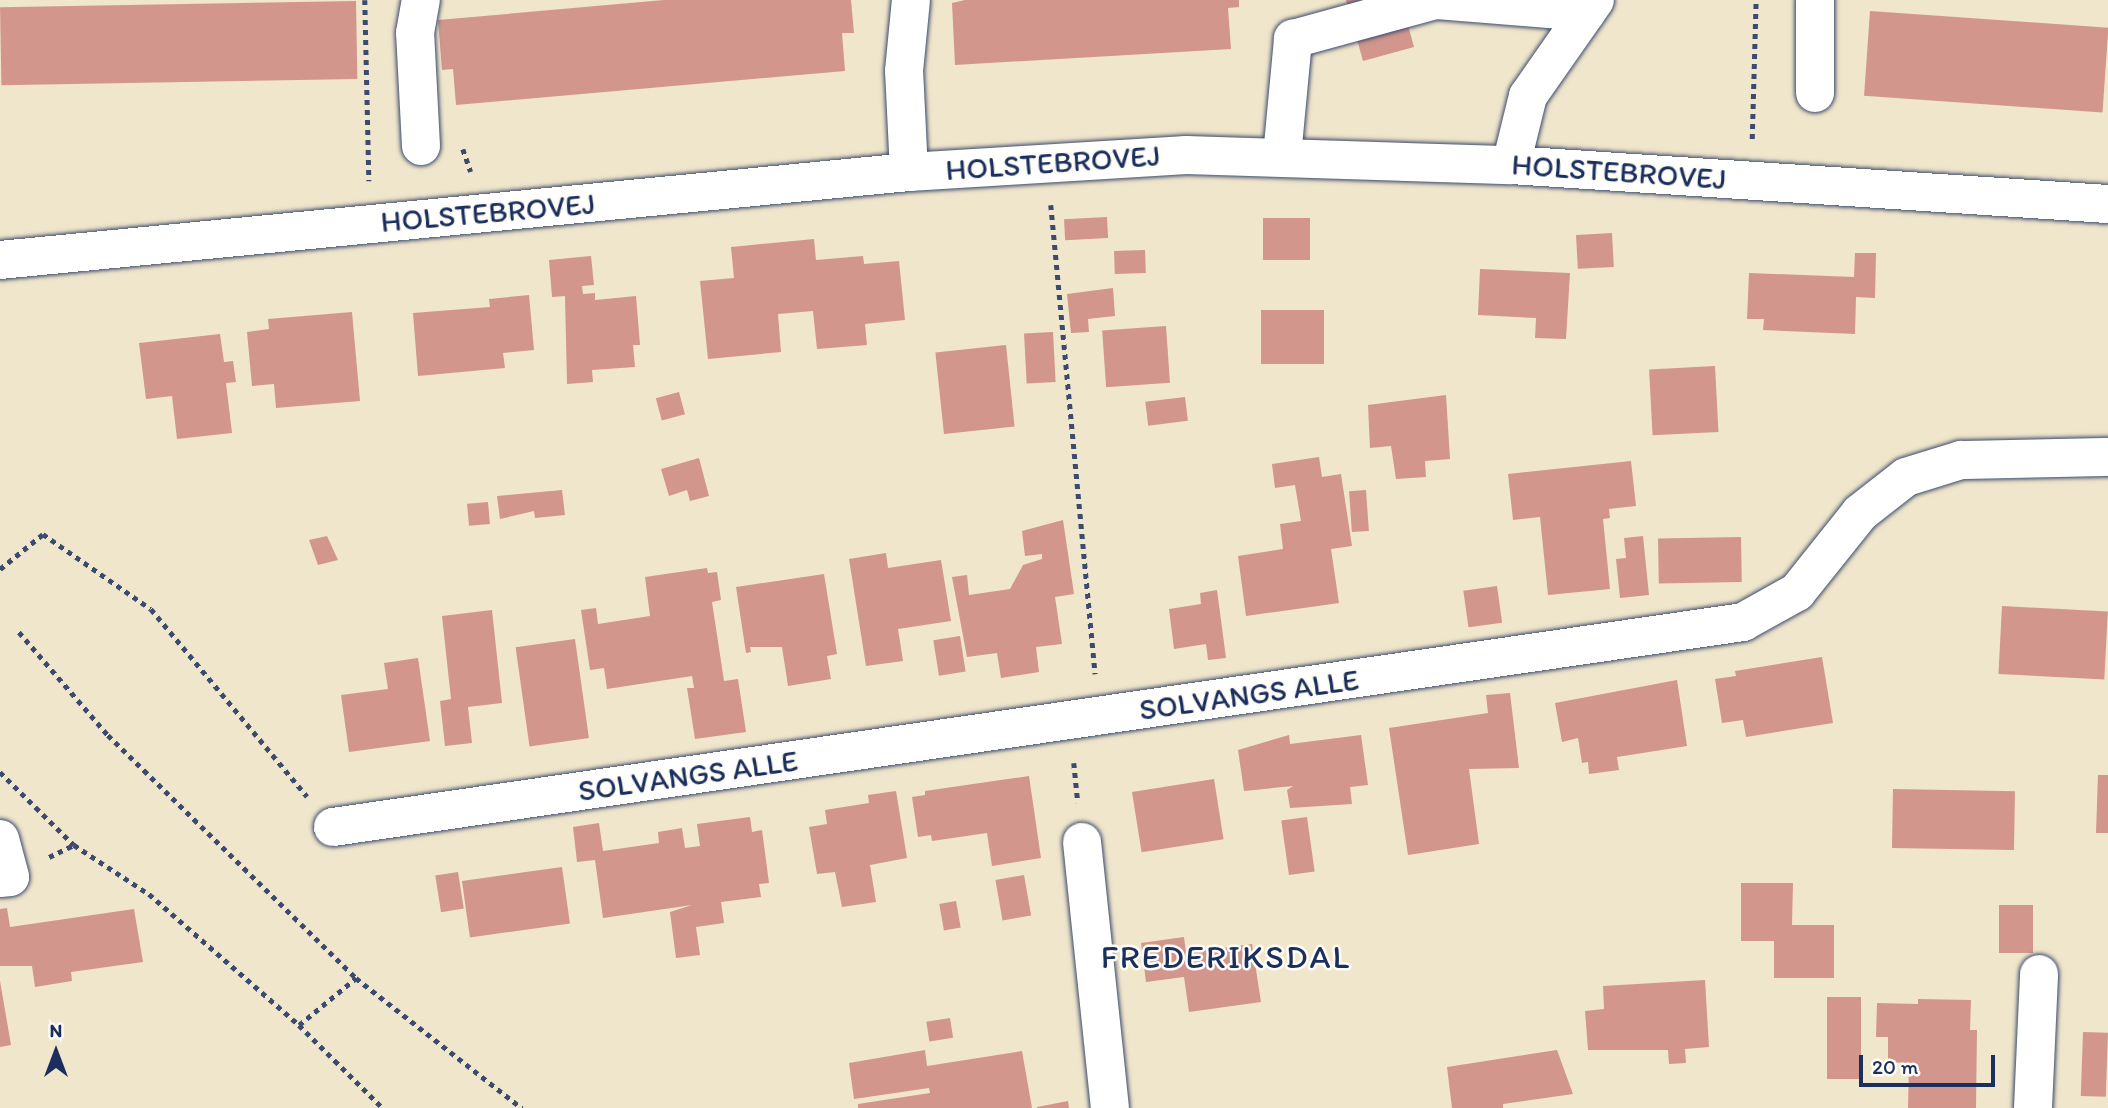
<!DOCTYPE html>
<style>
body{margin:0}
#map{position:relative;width:2108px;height:1108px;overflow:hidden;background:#f0e6cb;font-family:Itim,sans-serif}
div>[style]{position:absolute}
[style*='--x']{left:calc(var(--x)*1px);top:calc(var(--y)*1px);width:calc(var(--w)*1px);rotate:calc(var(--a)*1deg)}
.building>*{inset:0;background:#d2968d;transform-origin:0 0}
.path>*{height:4.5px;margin-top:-2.25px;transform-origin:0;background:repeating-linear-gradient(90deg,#3b4a6e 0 5px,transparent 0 10px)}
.roads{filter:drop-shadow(0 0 2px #3b4a6e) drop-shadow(0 0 2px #3b4a6e)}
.minor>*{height:38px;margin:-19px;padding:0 19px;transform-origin:19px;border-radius:19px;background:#fff}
span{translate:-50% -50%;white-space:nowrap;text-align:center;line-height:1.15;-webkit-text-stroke:5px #fdfcf7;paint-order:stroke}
.street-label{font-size:30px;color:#1b2f5e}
.quarter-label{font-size:33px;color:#1b2f5e;letter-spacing:2px}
.north{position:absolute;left:21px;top:1017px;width:70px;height:70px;-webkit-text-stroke:5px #fdfcf7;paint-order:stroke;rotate:0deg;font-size:19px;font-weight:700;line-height:28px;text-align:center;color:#1b2f5e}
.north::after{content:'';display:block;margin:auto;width:24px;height:32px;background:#1b2f5e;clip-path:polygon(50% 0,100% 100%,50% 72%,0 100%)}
.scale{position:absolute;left:1859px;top:1055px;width:136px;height:32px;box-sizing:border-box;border:4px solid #1b2f5e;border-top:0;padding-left:9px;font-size:21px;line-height:24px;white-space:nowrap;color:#1b2f5e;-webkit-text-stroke:5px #fdfcf7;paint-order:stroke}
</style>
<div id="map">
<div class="building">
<div style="clip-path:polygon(664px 0,851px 0,854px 33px,842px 33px,845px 71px,456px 105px,453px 69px,442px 70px,438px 20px)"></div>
<div style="clip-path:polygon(965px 0,1239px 0,1239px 7px,1228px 8px,1231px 49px,955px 65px,952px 3px)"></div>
<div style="clip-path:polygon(1346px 0,1401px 0,1414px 47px,1363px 61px)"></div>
<div style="left:356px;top:1px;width:78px;height:356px;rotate:89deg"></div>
<div style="left:1870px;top:11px;width:239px;height:85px;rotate:4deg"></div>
<div style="left:1107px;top:217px;width:21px;height:43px;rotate:87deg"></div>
<div style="left:1263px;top:218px;width:47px;height:42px"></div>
<div style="left:1612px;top:233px;width:34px;height:36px;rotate:87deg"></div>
<div style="clip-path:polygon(814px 239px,816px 260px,863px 256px,864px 264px,899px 261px,905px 320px,865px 324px,867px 345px,817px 349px,813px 311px,778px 314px,781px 352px,708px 359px,700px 281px,734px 278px,731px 247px)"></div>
<div style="left:1145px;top:250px;width:23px;height:31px;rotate:88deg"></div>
<div style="clip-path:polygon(1855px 253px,1876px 253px,1875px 298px,1856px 297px,1855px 334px,1763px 330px,1764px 319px,1747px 319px,1749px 273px,1854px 277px)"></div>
<div style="clip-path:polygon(591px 256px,594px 285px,582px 286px,583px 294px,595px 293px,595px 300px,636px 296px,640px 345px,633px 345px,635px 367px,592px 370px,593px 382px,567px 384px,565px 296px,552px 297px,549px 260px)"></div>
<div style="clip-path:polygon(1480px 269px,1570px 273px,1566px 339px,1535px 338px,1536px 318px,1478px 315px)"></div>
<div style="clip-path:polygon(1113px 288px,1115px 316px,1088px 319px,1089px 332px,1071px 333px,1067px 294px)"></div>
<div style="clip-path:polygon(529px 295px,534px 350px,503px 353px,505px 368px,418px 376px,413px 313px,490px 307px,489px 299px)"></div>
<div style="left:1261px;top:310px;width:63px;height:54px"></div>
<div style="clip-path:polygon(352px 312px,360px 401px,276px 408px,274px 384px,252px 386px,247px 332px,269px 329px,268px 319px)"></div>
<div style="left:1166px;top:326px;width:57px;height:64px;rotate:86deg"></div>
<div style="left:1053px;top:332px;width:50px;height:29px;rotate:87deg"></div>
<div style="clip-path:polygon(220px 334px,224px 362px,233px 361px,236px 382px,226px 383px,232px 433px,177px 439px,172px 396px,146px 399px,139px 343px)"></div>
<div style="left:1006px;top:345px;width:82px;height:71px;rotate:84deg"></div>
<div style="left:1715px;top:366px;width:66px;height:66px;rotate:87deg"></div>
<div style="left:679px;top:392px;width:23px;height:24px;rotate:75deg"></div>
<div style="clip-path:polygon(1446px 395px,1450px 459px,1425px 461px,1426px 477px,1396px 479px,1391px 446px,1370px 448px,1368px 405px)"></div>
<div style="left:1185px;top:397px;width:24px;height:40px;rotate:83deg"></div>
<div style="clip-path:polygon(1319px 457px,1322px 477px,1341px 474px,1352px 546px,1331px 549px,1339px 603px,1246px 616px,1238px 556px,1283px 549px,1280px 524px,1301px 521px,1295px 485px,1275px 488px,1272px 464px)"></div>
<div style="clip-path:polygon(699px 458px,709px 496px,690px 501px,687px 490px,669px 496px,661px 469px)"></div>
<div style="clip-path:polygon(1631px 461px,1636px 506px,1609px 509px,1610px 518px,1603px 519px,1610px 589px,1548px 595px,1540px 517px,1513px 520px,1508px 474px)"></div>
<div style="clip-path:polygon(562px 490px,565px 515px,535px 518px,534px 511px,500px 519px,497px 496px)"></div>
<div style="left:1366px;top:490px;width:41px;height:17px;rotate:86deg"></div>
<div style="left:488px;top:502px;width:22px;height:21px;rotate:85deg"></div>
<div style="clip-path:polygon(1063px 520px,1074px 594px,1055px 597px,1062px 644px,1036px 647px,1039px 672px,1001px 678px,997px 653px,967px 657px,952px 577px,967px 575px,969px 595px,1010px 589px,1023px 565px,1042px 559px,1042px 554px,1025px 556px,1022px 531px)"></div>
<div style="clip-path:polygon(327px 536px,338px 560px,318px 565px,309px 540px)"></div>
<div style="clip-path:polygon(1643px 536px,1649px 595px,1620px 598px,1616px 559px,1626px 558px,1624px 538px)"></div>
<div style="left:1741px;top:537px;width:45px;height:83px;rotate:89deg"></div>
<div style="clip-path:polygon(886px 553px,888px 568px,941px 560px,951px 621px,898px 629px,903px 661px,866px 666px,849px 559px)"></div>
<div style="clip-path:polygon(707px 568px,708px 573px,717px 572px,721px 600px,712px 602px,724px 681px,738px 679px,746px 732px,695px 739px,687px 688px,694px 688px,692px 676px,607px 689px,604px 668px,590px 670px,581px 610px,596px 608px,598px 624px,650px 616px,645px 577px)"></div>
<div style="clip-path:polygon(824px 574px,837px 654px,827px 656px,831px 679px,788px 686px,782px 647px,750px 647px,751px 652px,746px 653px,736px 587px)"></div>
<div style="left:1497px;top:586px;width:37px;height:34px;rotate:82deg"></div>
<div style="clip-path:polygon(1217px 590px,1226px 658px,1208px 660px,1206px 644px,1174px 649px,1169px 609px,1201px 604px,1200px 593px)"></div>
<div style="left:2002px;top:606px;width:106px;height:68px;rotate:3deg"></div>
<div style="clip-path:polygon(492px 610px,502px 703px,468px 707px,472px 743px,445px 746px,440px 701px,451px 699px,442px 616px)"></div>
<div style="left:960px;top:636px;width:36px;height:27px;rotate:81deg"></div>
<div style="left:575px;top:639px;width:100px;height:60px;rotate:82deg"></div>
<div style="clip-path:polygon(1822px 657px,1833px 723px,1746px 737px,1743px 720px,1722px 723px,1715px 679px,1736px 676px,1735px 671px)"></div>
<div style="clip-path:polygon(418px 658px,430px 741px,349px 752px,341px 695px,388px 689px,384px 663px)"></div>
<div style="clip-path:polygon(1677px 680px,1687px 746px,1617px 757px,1619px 770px,1589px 774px,1588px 762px,1582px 763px,1578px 738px,1562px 742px,1555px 703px)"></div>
<div style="clip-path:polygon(1510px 693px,1519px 768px,1469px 769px,1479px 844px,1408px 855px,1389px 728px,1488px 713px,1486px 695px)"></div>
<div style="clip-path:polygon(1289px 735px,1290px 744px,1361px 735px,1368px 785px,1350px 787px,1352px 804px,1290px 808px,1287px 790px,1293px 786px,1244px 791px,1238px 750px)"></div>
<div style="clip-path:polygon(2098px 775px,2108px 775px,2108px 833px,2096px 833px)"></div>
<div style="clip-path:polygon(1029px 776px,1041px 858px,992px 866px,987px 833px,932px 841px,931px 835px,918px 837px,912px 797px,925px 795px,925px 791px)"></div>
<div style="left:1214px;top:779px;width:61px;height:83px;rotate:81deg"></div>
<div style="left:1893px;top:789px;width:122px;height:59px;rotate:1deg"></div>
<div style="clip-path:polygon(896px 791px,907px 858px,870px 865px,876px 902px,842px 907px,835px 872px,817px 874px,809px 827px,827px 824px,825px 810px,869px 803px,868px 795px)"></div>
<div style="clip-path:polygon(750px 817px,752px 832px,762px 830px,769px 883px,759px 884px,761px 897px,721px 902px,724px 923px,696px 927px,700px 955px,676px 958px,670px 912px,692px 905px,603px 918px,595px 860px,577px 862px,573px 827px,599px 823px,603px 851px,659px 843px,658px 832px,682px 828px,685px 848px,700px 846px,697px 824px)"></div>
<div style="left:1307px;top:817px;width:55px;height:26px;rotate:82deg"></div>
<div style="left:562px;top:867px;width:57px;height:101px;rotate:82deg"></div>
<div style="left:458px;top:872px;width:37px;height:23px;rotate:81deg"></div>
<div style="left:1024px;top:875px;width:41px;height:29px;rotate:80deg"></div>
<div style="clip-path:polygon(1741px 883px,1793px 883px,1792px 925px,1834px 925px,1834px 978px,1774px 978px,1774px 941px,1741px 941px)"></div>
<div style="left:956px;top:901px;width:27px;height:17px;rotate:80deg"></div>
<div style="left:1999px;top:905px;width:34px;height:48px"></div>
<div style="clip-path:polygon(7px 908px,10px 927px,134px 909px,143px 962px,71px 972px,72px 981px,35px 987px,32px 966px,0 966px,0 909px)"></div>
<div style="clip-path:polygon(1184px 937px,1186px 953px,1252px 944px,1261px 1002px,1189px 1012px,1184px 977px,1146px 982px,1141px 943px)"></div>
<div style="clip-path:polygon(1705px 980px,1709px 1047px,1685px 1049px,1686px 1063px,1669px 1064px,1668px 1050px,1588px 1050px,1585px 1011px,1604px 1009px,1603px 986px)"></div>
<div style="clip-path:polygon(0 981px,11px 1045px,0 1047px)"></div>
<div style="left:1827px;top:997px;width:34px;height:82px"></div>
<div style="clip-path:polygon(1918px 999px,1971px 1000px,1970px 1030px,1977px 1030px,1976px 1108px,1908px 1108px,1909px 1063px,1888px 1062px,1888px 1037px,1876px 1037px,1877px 1003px,1918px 1004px)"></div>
<div style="left:950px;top:1018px;width:20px;height:24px;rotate:81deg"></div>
<div style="left:2083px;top:1032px;width:25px;height:64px;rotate:2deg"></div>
<div style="clip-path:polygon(925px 1050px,927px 1066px,1022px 1051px,1032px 1108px,858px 1108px,858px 1104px,930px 1093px,929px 1088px,854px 1099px,849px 1063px)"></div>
<div style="clip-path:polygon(1557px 1050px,1573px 1094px,1503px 1104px,1503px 1108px,1452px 1108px,1447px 1067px)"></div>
<div style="clip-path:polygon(1068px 1101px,1069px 1108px,1037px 1108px,1037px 1107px)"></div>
</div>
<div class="path">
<div style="--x:365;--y:0;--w:181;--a:88.7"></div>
<div style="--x:1752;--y:139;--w:139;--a:-88.4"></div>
<div style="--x:463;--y:149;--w:24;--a:71"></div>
<div style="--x:1051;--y:205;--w:471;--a:84.6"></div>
<div style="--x:0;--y:569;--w:55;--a:-39.1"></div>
<div style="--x:43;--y:534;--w:131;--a:34.8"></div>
<div style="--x:151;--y:609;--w:244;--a:50.2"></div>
<div style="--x:19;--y:632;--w:136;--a:49.2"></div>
<div style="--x:108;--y:735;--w:347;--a:44.4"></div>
<div style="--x:356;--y:978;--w:211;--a:38.1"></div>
<div style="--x:1074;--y:763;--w:40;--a:84.3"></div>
<div style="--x:0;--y:772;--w:104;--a:44.6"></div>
<div style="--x:74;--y:845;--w:90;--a:33.2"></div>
<div style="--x:149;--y:894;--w:199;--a:41.1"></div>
<div style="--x:299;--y:1025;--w:118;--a:44.7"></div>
<div style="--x:49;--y:857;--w:28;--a:-26"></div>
<div style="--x:299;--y:1025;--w:74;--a:-39.5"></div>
</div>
<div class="roads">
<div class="minor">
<div style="--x:1437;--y:0;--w:150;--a:4.6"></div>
<div style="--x:1815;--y:0;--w:93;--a:90"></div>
<div style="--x:421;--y:146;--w:113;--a:-93"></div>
<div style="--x:415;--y:33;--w:34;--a:-80"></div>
<div style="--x:1282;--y:156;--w:118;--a:-84.6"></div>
<div style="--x:1293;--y:39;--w:148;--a:-15.3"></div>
<div style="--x:1511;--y:165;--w:71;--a:-76.2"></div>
<div style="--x:1528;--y:96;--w:117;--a:-55.1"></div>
<div style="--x:909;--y:172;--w:101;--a:-92.8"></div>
<div style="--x:904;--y:71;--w:71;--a:-84.4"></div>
<div style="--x:0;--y:260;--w:913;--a:-5.53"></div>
<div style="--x:909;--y:172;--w:278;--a:-3.5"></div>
<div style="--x:1186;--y:155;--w:325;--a:1.8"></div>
<div style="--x:1511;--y:165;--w:598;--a:3.74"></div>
<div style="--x:333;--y:827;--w:1425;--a:-8.27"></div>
<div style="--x:1743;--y:622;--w:62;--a:-29.1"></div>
<div style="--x:1797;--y:592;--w:101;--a:-51.4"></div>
<div style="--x:1860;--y:513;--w:58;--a:-38"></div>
<div style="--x:1906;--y:477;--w:58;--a:-17.2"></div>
<div style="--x:1961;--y:460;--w:147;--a:-1.2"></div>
<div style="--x:0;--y:839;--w:39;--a:75"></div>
<div style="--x:10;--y:877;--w:10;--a:174"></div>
<div style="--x:1082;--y:842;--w:267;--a:84"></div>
<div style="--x:2033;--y:1108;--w:134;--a:-87.4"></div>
</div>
</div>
<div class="street-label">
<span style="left:1053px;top:163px;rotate:-4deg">HOLSTEBROVEJ</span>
<span style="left:1619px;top:172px;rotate:4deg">HOLSTEBROVEJ</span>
<span style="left:488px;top:213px;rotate:-5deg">HOLSTEBROVEJ</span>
<span style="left:1249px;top:695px;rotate:-8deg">SOLVANGS ALLE</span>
<span style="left:688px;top:776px;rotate:-8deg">SOLVANGS ALLE</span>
</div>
<div class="quarter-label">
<span style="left:1226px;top:957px">FREDERIKSDAL</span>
</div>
<div class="north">N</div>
<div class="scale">20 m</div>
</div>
